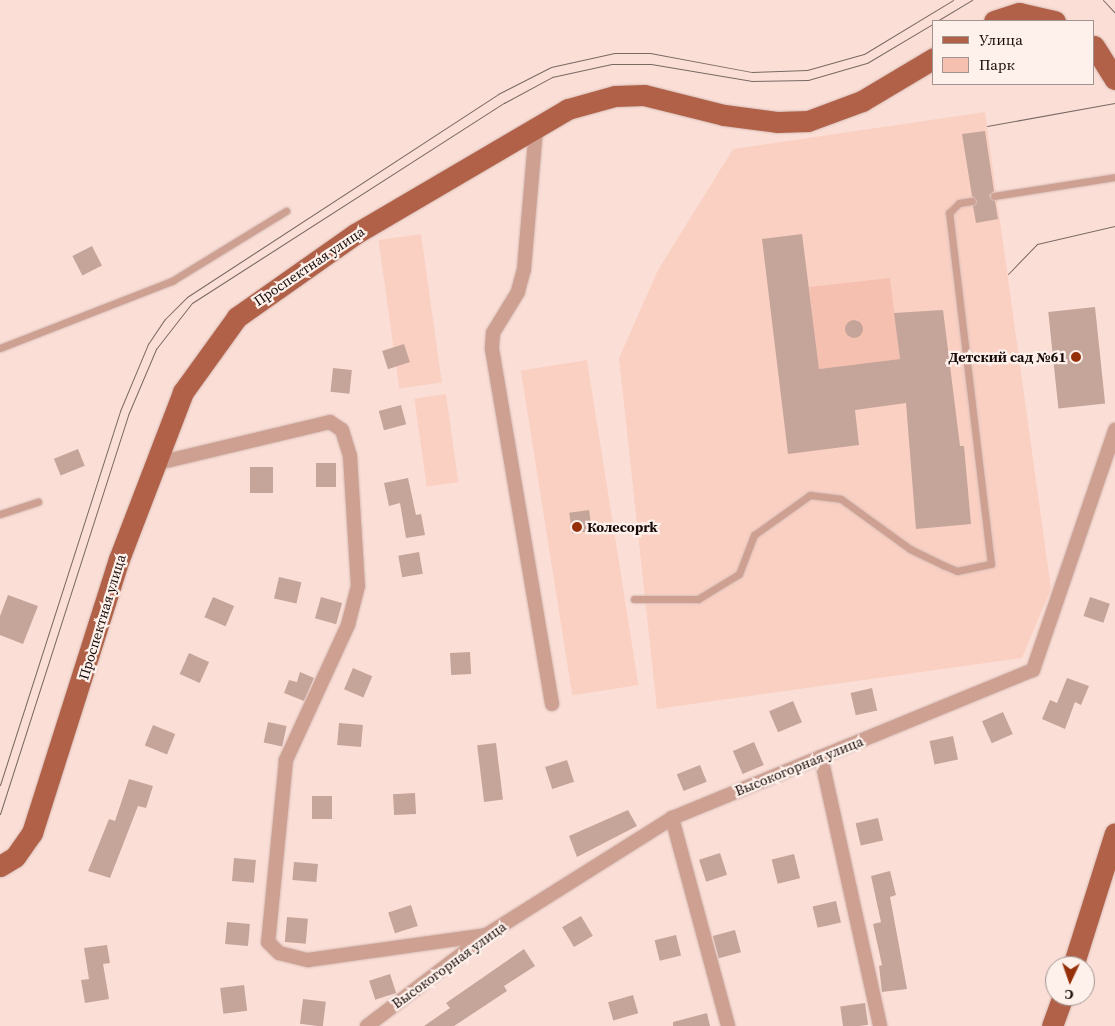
<!DOCTYPE html>
<meta charset="utf-8">
<style>
body{margin:0}
#map{position:relative;width:1115px;height:1026px;overflow:hidden;background:#fbdfd7;font-family:"Source Serif 4",serif}
div>[style]{position:absolute}
[style*='--x']{left:calc(var(--x)*1px);top:calc(var(--y)*1px);width:calc(var(--w)*1px);rotate:calc(var(--a)*1deg)}
.built>*{inset:0;background:#fad0c3;transform-origin:0 0}
.green>*{inset:0;background:#f6c0b0}
.building>*{inset:0;background:#c5a49a;transform-origin:0 0}
.round{border-radius:50%}
.roads{filter:drop-shadow(0 0 1px #d6bdb6) drop-shadow(0 0 1px #d6bdb6)}
.lane>*{height:7px;margin:-3.5px;padding:0 3.5px;transform-origin:3.5px;border-radius:3.5px;background:#cea092}
.street>*{height:14px;margin:-7px;padding:0 7px;transform-origin:7px;border-radius:7px;background:#cea092}
.primary>*{height:21px;margin:-10.5px;padding:0 10.5px;transform-origin:10.5px;border-radius:10.5px;background:#b26149}
.tram>*{height:1px;margin:-0.5px;padding:0 0.5px;transform-origin:0.5px;border-radius:0.5px;background:#7a6863}
.dots>*{width:14px;height:14px;translate:-50% -50%;box-sizing:border-box;border:2px solid #fef0eb;border-radius:50%}
span{translate:-50% -50%;white-space:nowrap;text-align:center;line-height:1.15;-webkit-text-stroke:4.5px #fef0eb;paint-order:stroke}
.street-label{font-size:14px;color:#160b08}
.poi-label{font-size:14px;color:#160b08;font-weight:700}
.right{translate:-100% -50%;text-align:right}
.left{translate:0 -50%;text-align:left}
.legend{position:absolute;left:932px;top:20px;width:162px;height:65px;box-sizing:border-box;background:#fef0eb;border:1px solid #a19490;margin:0;padding:6px 9px;list-style:none;font-size:15px;color:#160b08}
.legend li{display:flex;align-items:center;gap:10px;height:25px}
.legend b{width:25px;border:1px solid #a19490}
.north{position:absolute;left:1045px;top:956px;width:50px;height:50px;box-sizing:border-box;background:#fef0eb;border:1px solid #a19490;border-radius:50%;rotate:183deg;font-size:14px;font-weight:700;line-height:20px;text-align:center;color:#160b08}
.north::after{content:'';display:block;margin:auto;width:18px;height:22px;background:#96300b;clip-path:polygon(50% 0,100% 100%,50% 72%,0 100%)}
</style>
<div id="map">
<div class="built">
<div style="clip-path:polygon(985px 112px,1051px 589px,1022px 658px,657px 709px,619px 358px,658px 270px,733px 149px)"></div>
<div style="left:421px;top:234px;width:150px;height:43px;rotate:82deg"></div>
<div style="left:587px;top:360px;width:329px;height:67px;rotate:81deg"></div>
<div style="left:446px;top:394px;width:89px;height:32px;rotate:82deg"></div>
</div>
<div class="green">
<div style="clip-path:polygon(evenodd,890px 278px,900px 359px,819px 369px,809px 287px,890px 278px,857px 319px,863px 331px,851px 337px,846px 324px,857px 319px)"></div>
</div>
<div class="building">
<div style="clip-path:polygon(985px 131px,994px 191px,989px 196px,995px 201px,998px 219px,976px 223px,973px 206px,977px 201px,972px 196px,962px 134px)"></div>
<div style="clip-path:polygon(802px 234px,819px 369px,900px 359px,894px 313px,943px 310px,960px 446px,964px 446px,971px 524px,916px 529px,906px 403px,855px 410px,859px 445px,788px 454px,762px 239px)"></div>
<div style="left:92px;top:246px;width:22px;height:22px;rotate:63deg"></div>
<div style="left:1095px;top:307px;width:97px;height:47px;rotate:84deg"></div>
<div class="round" style="left:845px;top:320px;width:18px;height:18px"></div>
<div style="left:404px;top:344px;width:19px;height:23px;rotate:72deg"></div>
<div style="left:333px;top:368px;width:19px;height:24px;rotate:6deg"></div>
<div style="left:401px;top:405px;width:20px;height:23px;rotate:75deg"></div>
<div style="left:78px;top:449px;width:18px;height:26px;rotate:68deg"></div>
<div style="left:316px;top:463px;width:20px;height:24px"></div>
<div style="left:250px;top:467px;width:23px;height:26px"></div>
<div style="clip-path:polygon(408px 478px,416px 515px,421px 514px,425px 535px,406px 538px,400px 503px,389px 506px,384px 483px)"></div>
<div style="left:589px;top:510px;width:21px;height:20px;rotate:82deg"></div>
<div style="left:419px;top:552px;width:22px;height:21px;rotate:80deg"></div>
<div style="left:279px;top:577px;width:23px;height:22px;rotate:13deg"></div>
<div style="clip-path:polygon(8px 595px,38px 606px,23px 644px,0 635px,0 616px)"></div>
<div style="left:213px;top:597px;width:23px;height:22px;rotate:23deg"></div>
<div style="left:321px;top:597px;width:22px;height:22px;rotate:16deg"></div>
<div style="left:1090px;top:597px;width:21px;height:20px;rotate:19deg"></div>
<div style="left:470px;top:652px;width:22px;height:20px;rotate:87deg"></div>
<div style="left:189px;top:653px;width:22px;height:23px;rotate:24deg"></div>
<div style="left:353px;top:668px;width:21px;height:23px;rotate:23deg"></div>
<div style="clip-path:polygon(300px 672px,314px 678px,304px 701px,284px 693px,289px 680px,297px 682px)"></div>
<div style="clip-path:polygon(1067px 678px,1089px 686px,1081px 705px,1075px 702px,1065px 729px,1042px 719px,1050px 700px,1057px 703px)"></div>
<div style="left:872px;top:688px;width:23px;height:22px;rotate:77deg"></div>
<div style="left:793px;top:701px;width:23px;height:26px;rotate:67deg"></div>
<div style="left:1003px;top:712px;width:24px;height:23px;rotate:66deg"></div>
<div style="left:268px;top:722px;width:19px;height:21px;rotate:12deg"></div>
<div style="left:339px;top:723px;width:24px;height:22px;rotate:5deg"></div>
<div style="left:153px;top:725px;width:24px;height:22px;rotate:22deg"></div>
<div style="left:953px;top:736px;width:24px;height:24px;rotate:78deg"></div>
<div style="left:754px;top:742px;width:25px;height:23px;rotate:67deg"></div>
<div style="left:496px;top:743px;width:57px;height:19px;rotate:83deg"></div>
<div style="left:567px;top:760px;width:23px;height:23px;rotate:72deg"></div>
<div style="left:700px;top:765px;width:18px;height:25px;rotate:68deg"></div>
<div style="clip-path:polygon(129px 779px,153px 786px,146px 808px,138px 806px,110px 878px,88px 871px,109px 819px,115px 821px)"></div>
<div style="left:415px;top:793px;width:21px;height:22px;rotate:87deg"></div>
<div style="left:312px;top:796px;width:20px;height:23px"></div>
<div style="clip-path:polygon(628px 810px,637px 826px,577px 857px,569px 836px)"></div>
<div style="left:878px;top:818px;width:23px;height:23px;rotate:77deg"></div>
<div style="left:720px;top:853px;width:23px;height:22px;rotate:72deg"></div>
<div style="left:794px;top:854px;width:25px;height:23px;rotate:76deg"></div>
<div style="left:234px;top:858px;width:22px;height:23px;rotate:5deg"></div>
<div style="left:294px;top:862px;width:24px;height:18px;rotate:5deg"></div>
<div style="clip-path:polygon(890px 871px,896px 895px,890px 897px,907px 989px,882px 992px,879px 966px,882px 965px,873px 924px,881px 922px,871px 876px)"></div>
<div style="left:836px;top:901px;width:22px;height:24px;rotate:77deg"></div>
<div style="left:411px;top:905px;width:22px;height:24px;rotate:72deg"></div>
<div style="left:581px;top:916px;width:23px;height:22px;rotate:59deg"></div>
<div style="left:287px;top:917px;width:21px;height:25px;rotate:5deg"></div>
<div style="left:227px;top:922px;width:23px;height:22px;rotate:5deg"></div>
<div style="left:735px;top:930px;width:23px;height:23px;rotate:75deg"></div>
<div style="left:676px;top:935px;width:21px;height:22px;rotate:76deg"></div>
<div style="clip-path:polygon(107px 945px,110px 963px,103px 964px,109px 999px,85px 1003px,81px 980px,89px 979px,84px 948px)"></div>
<div style="clip-path:polygon(524px 949px,535px 966px,504px 986px,507px 991px,454px 1026px,424px 1026px,450px 1008px,446px 1003px)"></div>
<div style="left:390px;top:974px;width:20px;height:22px;rotate:72deg"></div>
<div style="left:244px;top:985px;width:26px;height:24px;rotate:83deg"></div>
<div style="left:633px;top:995px;width:19px;height:26px;rotate:74deg"></div>
<div style="left:303px;top:999px;width:23px;height:25px;rotate:7deg"></div>
<div style="left:865px;top:1003px;width:22px;height:25px;rotate:82deg"></div>
<div style="clip-path:polygon(707px 1013px,710px 1026px,673px 1026px,673px 1022px)"></div>
</div>
<div class="roads">
<div class="lane">
<div style="--x:994;--y:196;--w:122;--a:-8.9"></div>
<div style="--x:0;--y:348;--w:185;--a:-21.3"></div>
<div style="--x:172;--y:281;--w:134;--a:-31.6"></div>
<div style="--x:0;--y:514;--w:40;--a:-18"></div>
<div style="--x:634;--y:599;--w:64;--a:0"></div>
<div style="--x:698;--y:599;--w:48;--a:-31.4"></div>
<div style="--x:739;--y:574;--w:42;--a:-69"></div>
<div style="--x:754;--y:535;--w:69;--a:-35.5"></div>
<div style="--x:810;--y:495;--w:31;--a:7"></div>
<div style="--x:841;--y:499;--w:85;--a:35.9"></div>
<div style="--x:910;--y:549;--w:37;--a:26"></div>
<div style="--x:943;--y:565;--w:15;--a:23"></div>
<div style="--x:957;--y:571;--w:35;--a:-12"></div>
<div style="--x:991;--y:564;--w:354;--a:-96.8"></div>
<div style="--x:949;--y:213;--w:14;--a:-45"></div>
<div style="--x:959;--y:203;--w:13;--a:-9"></div>
</div>
<div class="street">
<div style="--x:536;--y:129;--w:141;--a:94.9"></div>
<div style="--x:524;--y:269;--w:24;--a:105"></div>
<div style="--x:518;--y:292;--w:48;--a:121.4"></div>
<div style="--x:493;--y:333;--w:16;--a:94"></div>
<div style="--x:492;--y:349;--w:360;--a:80.4"></div>
<div style="--x:154;--y:464;--w:181;--a:-13.4"></div>
<div style="--x:330;--y:422;--w:14;--a:34"></div>
<div style="--x:342;--y:430;--w:27;--a:73"></div>
<div style="--x:350;--y:456;--w:130;--a:86.5"></div>
<div style="--x:358;--y:586;--w:40;--a:104.4"></div>
<div style="--x:348;--y:625;--w:149;--a:114.7"></div>
<div style="--x:286;--y:760;--w:183;--a:95.6"></div>
<div style="--x:268;--y:942;--w:16;--a:45"></div>
<div style="--x:279;--y:953;--w:30;--a:14"></div>
<div style="--x:308;--y:960;--w:179;--a:-8"></div>
<div style="--x:821;--y:757;--w:275;--a:77.6"></div>
<div style="--x:672;--y:818;--w:215;--a:74.9"></div>
<div style="--x:367;--y:1026;--w:152;--a:-37.2"></div>
<div style="--x:488;--y:934;--w:218;--a:-32.2"></div>
<div style="--x:672;--y:818;--w:390;--a:-22.3"></div>
<div style="--x:1033;--y:670;--w:254;--a:-71.1"></div>
</div>
<div class="primary">
<div style="--x:994;--y:21;--w:26;--a:-18"></div>
<div style="--x:1019;--y:13;--w:37;--a:13"></div>
<div style="--x:1094;--y:46;--w:39;--a:58"></div>
<div style="--x:0;--y:866;--w:17;--a:-31"></div>
<div style="--x:15;--y:857;--w:29;--a:-55"></div>
<div style="--x:32;--y:833;--w:287;--a:-72.4"></div>
<div style="--x:119;--y:559;--w:179;--a:-69"></div>
<div style="--x:183;--y:392;--w:92;--a:-54.2"></div>
<div style="--x:237;--y:317;--w:144;--a:-35.1"></div>
<div style="--x:355;--y:234;--w:247;--a:-30.4"></div>
<div style="--x:568;--y:109;--w:49;--a:-15.5"></div>
<div style="--x:615;--y:96;--w:29;--a:-2"></div>
<div style="--x:644;--y:95;--w:82;--a:14"></div>
<div style="--x:724;--y:115;--w:53;--a:7.5"></div>
<div style="--x:777;--y:122;--w:31;--a:-2"></div>
<div style="--x:808;--y:121;--w:58;--a:-20.3"></div>
<div style="--x:862;--y:101;--w:84;--a:-30.8"></div>
<div style="--x:1073;--y:966;--w:139;--a:-72.5"></div>
<div style="--x:1052;--y:1026;--w:32;--a:-70"></div>
</div>
</div>
<div class="tram">
<div style="--x:1103;--y:0;--w:18;--a:47"></div>
<div style="--x:937;--y:21;--w:41;--a:-31"></div>
<div style="--x:987;--y:126;--w:130;--a:-10.2"></div>
<div style="--x:1008;--y:274;--w:42;--a:-46"></div>
<div style="--x:1037;--y:244;--w:80;--a:-13"></div>
<div style="--x:0;--y:785;--w:393;--a:-72.2"></div>
<div style="--x:120;--y:411;--w:73;--a:-67.3"></div>
<div style="--x:148;--y:344;--w:30;--a:-56"></div>
<div style="--x:165;--y:319;--w:31;--a:-45"></div>
<div style="--x:187;--y:297;--w:371;--a:-33.1"></div>
<div style="--x:498;--y:94;--w:59;--a:-27"></div>
<div style="--x:551;--y:67;--w:65;--a:-12.5"></div>
<div style="--x:614;--y:53;--w:36;--a:0"></div>
<div style="--x:650;--y:53;--w:104;--a:10.6"></div>
<div style="--x:752;--y:72;--w:55;--a:-2.1"></div>
<div style="--x:807;--y:70;--w:59;--a:-15.7"></div>
<div style="--x:864;--y:54;--w:104;--a:-31.2"></div>
<div style="--x:0;--y:814;--w:419;--a:-72.2"></div>
<div style="--x:128;--y:415;--w:72;--a:-67"></div>
<div style="--x:156;--y:349;--w:58;--a:-52"></div>
<div style="--x:192;--y:303;--w:371;--a:-32.7"></div>
<div style="--x:504;--y:103;--w:55;--a:-28.4"></div>
<div style="--x:552;--y:77;--w:61;--a:-12.2"></div>
<div style="--x:612;--y:64;--w:39;--a:0"></div>
<div style="--x:651;--y:64;--w:101;--a:9.6"></div>
<div style="--x:751;--y:81;--w:57;--a:-1"></div>
<div style="--x:808;--y:80;--w:61;--a:-16.1"></div>
<div style="--x:867;--y:63;--w:78;--a:-30.8"></div>
</div>
<div class="dots">
<div style="left:1076px;top:357px;background:#96300b"></div>
<div style="left:577px;top:527px;background:#96300b"></div>
</div>
<div class="street-label">
<span style="left:309px;top:266px;rotate:-34deg">Проспектная улица</span>
<span style="left:102px;top:617px;rotate:-73deg">Проспектная улица</span>
<span style="left:799px;top:766px;rotate:-22deg">Высокогорная улица</span>
<span style="left:449px;top:965px;rotate:-36deg">Высокогорная улица</span>
</div>
<div class="poi-label">
<span class="right" style="left:1066px;top:357px">Детский сад №61</span>
<span class="left" style="left:587px;top:527px">Колесоprk</span>
</div>
<ul class="legend">
<li><b style="height:6px;background:#b26149"></b>Улица</li>
<li><b style="height:14px;background:#f6c0b0"></b>Парк</li>
</ul>
<div class="north">С</div>
</div>
